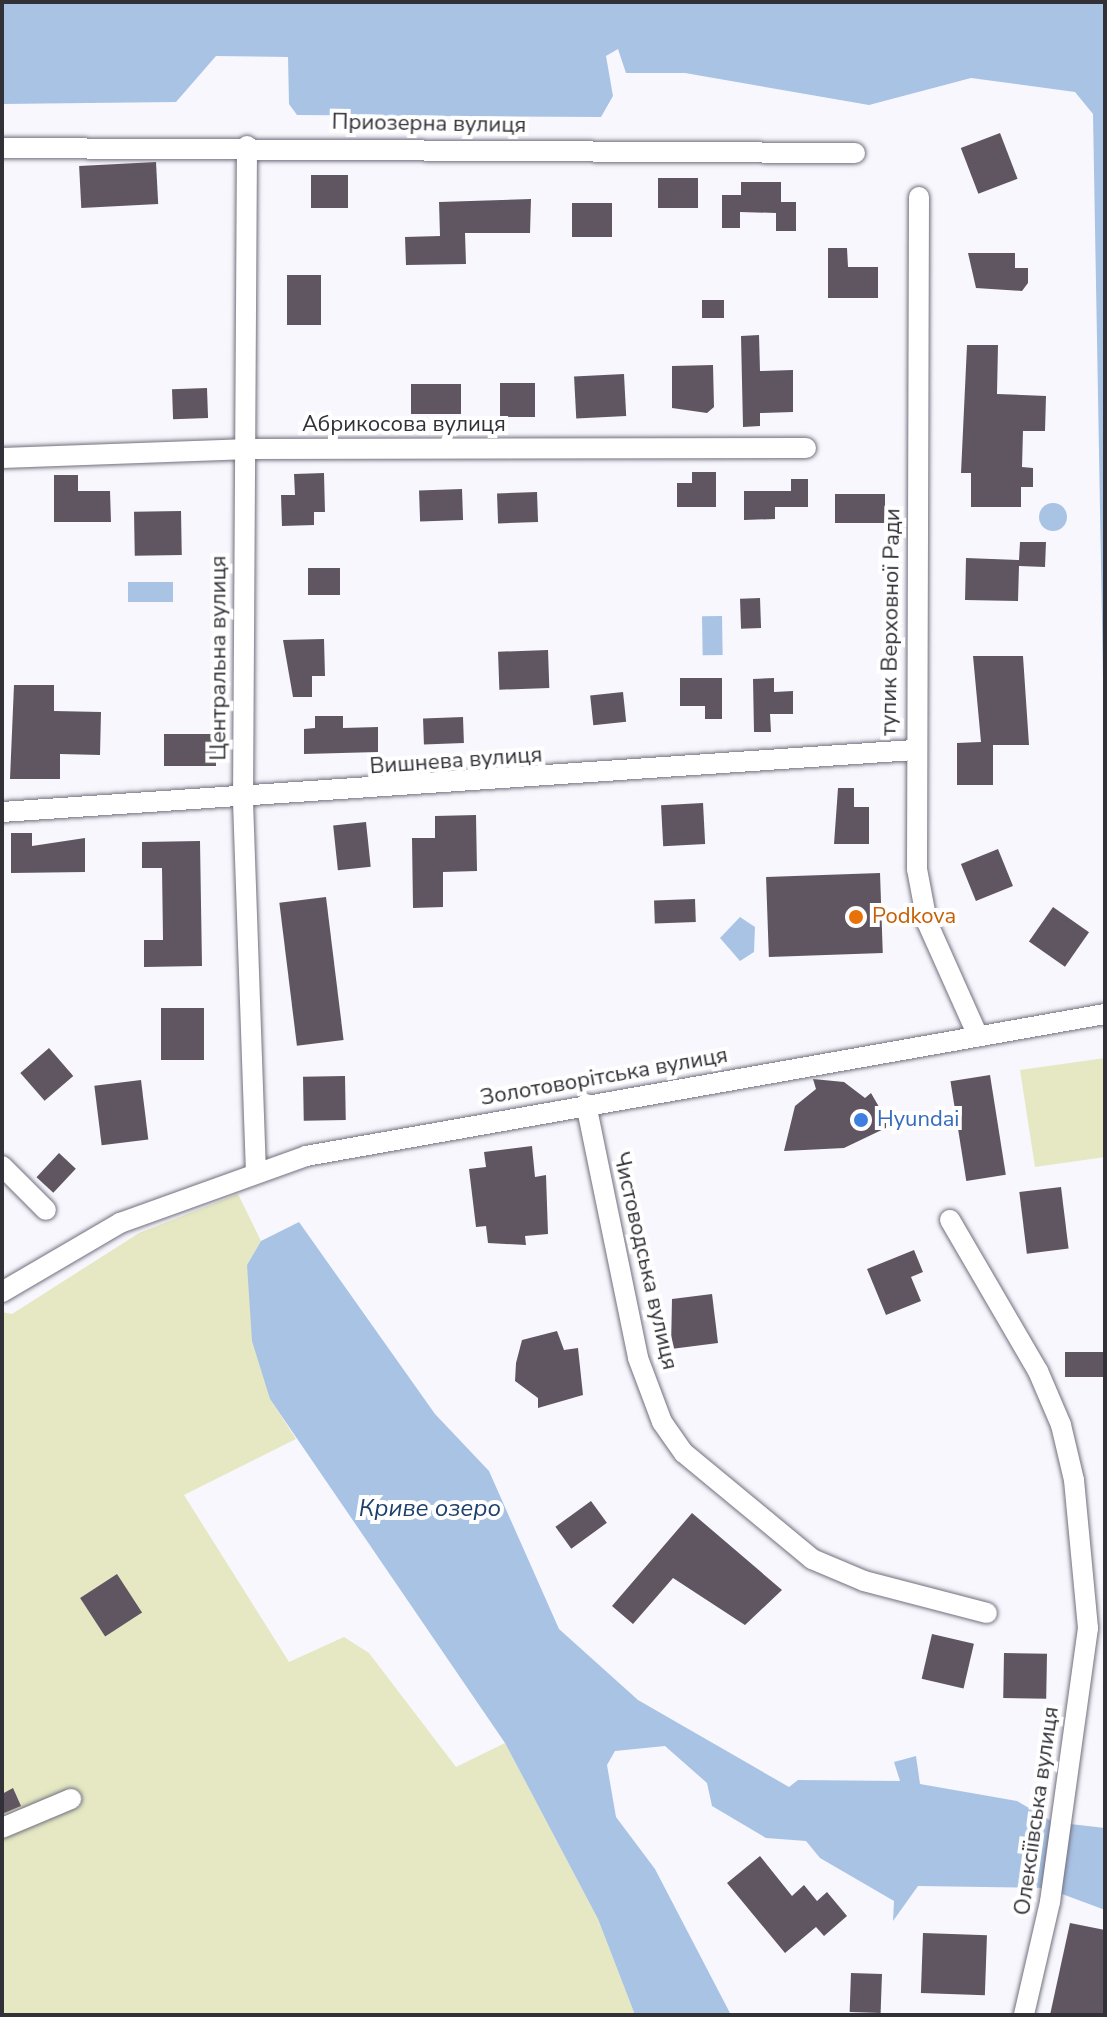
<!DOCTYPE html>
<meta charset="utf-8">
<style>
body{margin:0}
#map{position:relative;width:1107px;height:2017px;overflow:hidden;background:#f8f7fd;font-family:"Nunito Sans",sans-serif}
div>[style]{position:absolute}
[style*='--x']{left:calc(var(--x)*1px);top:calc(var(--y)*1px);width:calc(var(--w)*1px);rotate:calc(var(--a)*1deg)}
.green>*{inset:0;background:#e5e8c3}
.water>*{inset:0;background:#a9c3e5;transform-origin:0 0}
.round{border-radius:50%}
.building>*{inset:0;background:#605662;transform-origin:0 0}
.roads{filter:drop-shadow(0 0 2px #726f7e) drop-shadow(0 0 2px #726f7e)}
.minor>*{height:20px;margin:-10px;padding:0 10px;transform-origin:10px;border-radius:10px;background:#fff}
.dots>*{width:22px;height:22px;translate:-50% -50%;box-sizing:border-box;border:4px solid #fff;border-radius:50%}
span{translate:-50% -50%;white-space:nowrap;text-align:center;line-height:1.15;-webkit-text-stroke:8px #fff;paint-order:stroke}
.street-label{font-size:22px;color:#323137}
.food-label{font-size:22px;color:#c56008}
.left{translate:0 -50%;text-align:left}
.shop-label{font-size:22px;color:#366cbe}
.water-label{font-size:24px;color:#1e406c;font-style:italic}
.frame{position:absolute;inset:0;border:4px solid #323137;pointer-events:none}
</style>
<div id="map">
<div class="green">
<div style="clip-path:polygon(1105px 1058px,1105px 1157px,1035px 1167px,1020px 1070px)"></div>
<div style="clip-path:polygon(238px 1194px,261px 1241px,247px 1265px,270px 1399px,296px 1439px,184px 1495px,289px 1662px,344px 1637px,369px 1653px,456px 1767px,505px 1743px,598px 1919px,635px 2015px,2px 2015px,2px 1312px,12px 1314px,139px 1233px)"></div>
</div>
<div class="water">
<div style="clip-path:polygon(2px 2px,1105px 2px,1105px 792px,1093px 114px,1075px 92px,971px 78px,869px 105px,685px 73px,626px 73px,618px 49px,606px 56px,613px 96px,601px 117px,297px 115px,289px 104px,288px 57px,216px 56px,176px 102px,2px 104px)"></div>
<div class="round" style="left:1039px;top:503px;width:28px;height:28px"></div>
<div style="left:128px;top:582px;width:45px;height:20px"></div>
<div style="left:722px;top:616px;width:39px;height:20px;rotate:89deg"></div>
<div style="clip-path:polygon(740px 917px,755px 927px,754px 952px,740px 961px,720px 938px)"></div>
<div style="clip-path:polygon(299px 1222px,435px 1414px,489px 1471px,559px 1629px,638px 1700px,789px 1787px,798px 1780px,900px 1781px,894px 1762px,916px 1756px,920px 1784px,1017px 1801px,1053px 1822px,1105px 1828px,1105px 1910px,1046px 1888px,918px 1886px,893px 1921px,894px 1901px,820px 1858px,806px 1841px,766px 1838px,712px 1806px,707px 1783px,665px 1746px,615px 1751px,607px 1765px,616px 1817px,655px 1869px,731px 2015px,635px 2015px,598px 1919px,505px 1743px,270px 1399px,252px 1341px,247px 1265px,261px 1241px)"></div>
</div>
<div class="building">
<div style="left:1000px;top:133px;width:49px;height:42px;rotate:69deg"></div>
<div style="left:156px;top:162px;width:42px;height:77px;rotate:87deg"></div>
<div style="left:311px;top:175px;width:37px;height:33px"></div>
<div style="left:658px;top:178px;width:40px;height:30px"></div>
<div style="clip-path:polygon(741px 182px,781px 182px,781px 202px,796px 202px,796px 231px,776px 231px,776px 213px,740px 212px,740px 228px,722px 228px,722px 195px,741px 195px)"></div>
<div style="clip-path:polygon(531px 199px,530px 233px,465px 233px,466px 264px,406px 265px,405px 237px,440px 236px,439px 202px)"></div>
<div style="left:572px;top:203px;width:40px;height:34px"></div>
<div style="clip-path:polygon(828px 248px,847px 248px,848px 267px,878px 267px,878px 298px,828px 298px)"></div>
<div style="clip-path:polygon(968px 253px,1015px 253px,1015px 268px,1028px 268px,1028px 283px,1022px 291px,976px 288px)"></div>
<div style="left:321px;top:275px;width:50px;height:34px;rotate:90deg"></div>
<div style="left:702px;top:300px;width:22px;height:18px"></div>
<div style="clip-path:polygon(759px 335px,760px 371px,793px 370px,793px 412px,760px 413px,760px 426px,743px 427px,741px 336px)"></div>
<div style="clip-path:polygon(967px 345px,998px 345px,997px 394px,1046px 396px,1045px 431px,1023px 431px,1022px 467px,1033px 468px,1033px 487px,1021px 487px,1021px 507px,971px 507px,971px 473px,961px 473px)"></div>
<div style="clip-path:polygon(713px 365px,714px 407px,707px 413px,672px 408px,672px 366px)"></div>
<div style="left:624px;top:374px;width:42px;height:50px;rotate:87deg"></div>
<div style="left:500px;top:383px;width:35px;height:34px"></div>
<div style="left:461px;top:384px;width:30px;height:50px;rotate:90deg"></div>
<div style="left:207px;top:388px;width:30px;height:35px;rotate:88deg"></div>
<div style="clip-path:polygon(692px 472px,716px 472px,716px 507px,677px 507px,677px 483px,692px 483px)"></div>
<div style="clip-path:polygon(324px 473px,325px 512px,314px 512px,314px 525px,282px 526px,281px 495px,295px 495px,294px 474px)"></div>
<div style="clip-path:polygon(54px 475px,78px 475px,78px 491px,110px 491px,111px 522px,54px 522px)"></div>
<div style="clip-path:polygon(791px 479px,808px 479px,808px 507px,775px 507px,775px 519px,744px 520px,744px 491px,791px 491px)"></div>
<div style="left:462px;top:489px;width:31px;height:43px;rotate:88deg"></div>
<div style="left:537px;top:492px;width:30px;height:40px;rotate:88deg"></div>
<div style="left:835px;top:494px;width:50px;height:29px"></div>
<div style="left:181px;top:511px;width:44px;height:47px;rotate:89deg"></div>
<div style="clip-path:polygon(1020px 542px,1046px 542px,1045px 567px,1019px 566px,1018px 601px,965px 600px,966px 558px,1019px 560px)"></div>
<div style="left:340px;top:568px;width:27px;height:32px;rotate:90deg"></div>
<div style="left:760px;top:598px;width:30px;height:20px;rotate:88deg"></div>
<div style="clip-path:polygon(324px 639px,325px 676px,312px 676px,312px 697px,293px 697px,283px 640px)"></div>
<div style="left:548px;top:650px;width:38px;height:50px;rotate:88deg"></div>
<div style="clip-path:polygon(973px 656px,1023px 656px,1029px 745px,993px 745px,993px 785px,957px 785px,957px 743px,981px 742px)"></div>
<div style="clip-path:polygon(680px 678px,722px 678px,722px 719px,705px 719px,705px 706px,680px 706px)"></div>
<div style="clip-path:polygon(774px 678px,774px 692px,793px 691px,793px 714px,770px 714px,771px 732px,754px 732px,753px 679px)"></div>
<div style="clip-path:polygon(14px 685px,54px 685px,54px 711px,101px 712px,100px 755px,60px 754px,60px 779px,10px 779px)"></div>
<div style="left:623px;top:692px;width:30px;height:33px;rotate:84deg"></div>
<div style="clip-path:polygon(315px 716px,343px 716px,343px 728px,378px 727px,378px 752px,304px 754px,304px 729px,315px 728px)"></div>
<div style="left:463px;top:717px;width:26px;height:40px;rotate:88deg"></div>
<div style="left:164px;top:734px;width:52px;height:32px"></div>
<div style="clip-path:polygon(838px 788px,854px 788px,854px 807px,869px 807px,869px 844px,834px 844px)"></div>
<div style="left:703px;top:803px;width:41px;height:42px;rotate:87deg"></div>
<div style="clip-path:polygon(476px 815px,477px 871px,443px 872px,443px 907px,413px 908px,412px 838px,435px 838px,435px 816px)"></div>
<div style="left:366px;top:822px;width:45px;height:33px;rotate:84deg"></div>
<div style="clip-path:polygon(11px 833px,32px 833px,32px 846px,85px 838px,85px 872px,11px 873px)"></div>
<div style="clip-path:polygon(200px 841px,202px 966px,144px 967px,144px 940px,163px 940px,162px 868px,142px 868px,142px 842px)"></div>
<div style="left:998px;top:849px;width:40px;height:40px;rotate:68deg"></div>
<div style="left:880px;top:873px;width:80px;height:114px;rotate:88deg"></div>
<div style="left:326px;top:897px;width:144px;height:47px;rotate:83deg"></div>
<div style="left:695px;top:899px;width:23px;height:41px;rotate:88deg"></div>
<div style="left:1053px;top:907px;width:44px;height:42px;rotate:35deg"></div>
<div style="left:161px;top:1008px;width:43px;height:52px"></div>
<div style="left:49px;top:1048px;width:37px;height:38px;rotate:49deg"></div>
<div style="left:990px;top:1075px;width:101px;height:40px;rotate:81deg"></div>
<div style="left:345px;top:1076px;width:44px;height:42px;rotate:89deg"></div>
<div style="clip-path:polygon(813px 1079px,844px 1082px,865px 1098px,871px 1093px,890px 1126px,844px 1148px,784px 1151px,795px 1106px,816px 1089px)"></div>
<div style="left:141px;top:1080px;width:60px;height:47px;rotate:83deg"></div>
<div style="clip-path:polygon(532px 1146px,535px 1177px,546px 1175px,548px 1234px,525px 1236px,526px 1245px,488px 1243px,486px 1226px,476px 1227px,469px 1169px,486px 1167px,484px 1152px)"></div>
<div style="left:59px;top:1153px;width:23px;height:33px;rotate:43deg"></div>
<div style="left:1061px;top:1187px;width:62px;height:42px;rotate:83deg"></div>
<div style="clip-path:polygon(914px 1250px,923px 1272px,911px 1277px,921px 1301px,886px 1315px,867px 1269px)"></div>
<div style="clip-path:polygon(712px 1294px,718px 1343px,671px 1349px,672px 1299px)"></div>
<div style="clip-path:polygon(557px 1331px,564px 1350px,578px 1348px,583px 1395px,538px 1408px,538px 1398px,515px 1381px,516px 1363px,522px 1340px)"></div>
<div style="left:1065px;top:1352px;width:40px;height:25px"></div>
<div style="left:591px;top:1501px;width:27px;height:44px;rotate:54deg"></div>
<div style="clip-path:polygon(692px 1513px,782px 1590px,745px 1625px,673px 1578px,633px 1624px,612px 1606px)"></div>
<div style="left:117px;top:1574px;width:46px;height:44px;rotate:57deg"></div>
<div style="left:932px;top:1634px;width:43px;height:46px;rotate:13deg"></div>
<div style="left:1004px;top:1653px;width:43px;height:45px;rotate:1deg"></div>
<div style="clip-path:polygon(13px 1788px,21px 1806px,2px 1814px,2px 1794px)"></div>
<div style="clip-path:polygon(760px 1856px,792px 1896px,804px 1885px,817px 1901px,827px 1892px,847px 1916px,824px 1936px,816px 1927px,785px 1953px,727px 1883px)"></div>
<div style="clip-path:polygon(1070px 1923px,1105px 1930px,1105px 2015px,1050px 2015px)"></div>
<div style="left:923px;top:1933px;width:64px;height:60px;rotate:2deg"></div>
<div style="left:851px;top:1973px;width:31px;height:39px;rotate:2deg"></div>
</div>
<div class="roads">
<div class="minor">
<div style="--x:247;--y:146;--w:655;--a:90.35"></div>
<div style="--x:243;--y:801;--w:368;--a:88"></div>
<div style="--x:2;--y:148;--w:853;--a:0.34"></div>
<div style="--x:919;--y:197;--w:672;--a:90.17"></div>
<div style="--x:917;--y:869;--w:54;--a:79.3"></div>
<div style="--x:927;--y:922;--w:125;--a:65.9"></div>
<div style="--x:2;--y:458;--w:241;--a:-2.1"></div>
<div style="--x:243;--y:449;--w:563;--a:-0.1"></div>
<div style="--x:2;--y:812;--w:913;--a:-3.89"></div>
<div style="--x:586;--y:1104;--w:259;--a:78.4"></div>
<div style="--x:638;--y:1358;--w:68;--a:69.4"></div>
<div style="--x:662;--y:1422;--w:38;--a:55"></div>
<div style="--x:684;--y:1453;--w:166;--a:39.6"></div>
<div style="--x:812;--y:1559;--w:56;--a:22.9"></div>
<div style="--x:864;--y:1581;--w:127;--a:14.6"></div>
<div style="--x:2;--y:1166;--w:62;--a:45"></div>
<div style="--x:950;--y:1220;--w:175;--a:59.8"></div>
<div style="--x:1038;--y:1371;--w:59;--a:66.9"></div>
<div style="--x:1061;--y:1425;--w:57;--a:76.7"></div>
<div style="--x:1074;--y:1480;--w:149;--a:84.6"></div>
<div style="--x:1088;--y:1628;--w:277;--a:97.9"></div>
<div style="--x:1050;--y:1902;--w:116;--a:103"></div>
<div style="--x:2;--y:1292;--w:137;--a:-30.3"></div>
<div style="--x:120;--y:1223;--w:198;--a:-19.8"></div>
<div style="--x:306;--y:1156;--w:812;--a:-10.08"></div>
<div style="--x:2;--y:1828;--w:75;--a:-22.8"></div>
</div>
</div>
<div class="dots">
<div style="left:856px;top:917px;background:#e8710a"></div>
<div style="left:861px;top:1120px;background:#3f7fe0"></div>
</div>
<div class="street-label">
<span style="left:429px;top:124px;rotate:1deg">Приозерна вулиця</span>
<span style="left:404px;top:425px">Абрикосова вулиця</span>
<span style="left:891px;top:622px;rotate:-89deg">тупик Верховної Ради</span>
<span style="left:219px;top:658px;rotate:-90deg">Центральна вулиця</span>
<span style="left:456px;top:761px;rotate:-4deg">Вишнева вулиця</span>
<span style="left:604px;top:1077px;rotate:-10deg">Золотоворітська вулиця</span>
<span style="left:645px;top:1261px;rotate:77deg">Чистоводська вулиця</span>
<span style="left:1037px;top:1811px;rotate:-82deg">Олексіївська вулиця</span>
</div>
<div class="food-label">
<span class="left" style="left:872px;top:917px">Podkova</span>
</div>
<div class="shop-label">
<span class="left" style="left:877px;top:1120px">Hyundai</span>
</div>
<div class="water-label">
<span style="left:430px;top:1509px">Криве озеро</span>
</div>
<div class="frame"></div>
</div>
